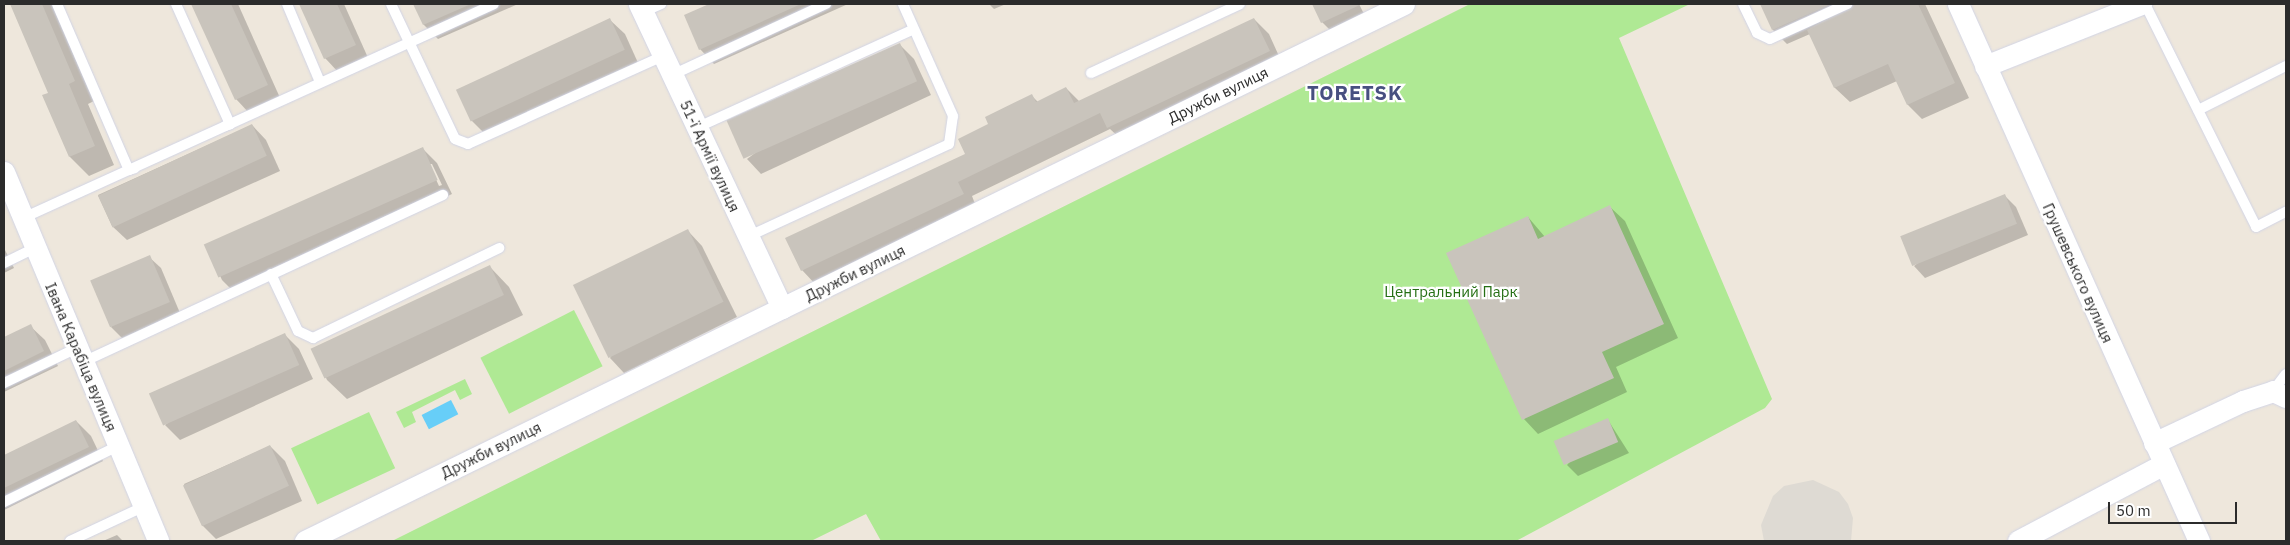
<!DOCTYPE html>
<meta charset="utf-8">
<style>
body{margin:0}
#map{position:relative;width:2290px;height:545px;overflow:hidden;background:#eee7dc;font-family:"IBM Plex Sans",sans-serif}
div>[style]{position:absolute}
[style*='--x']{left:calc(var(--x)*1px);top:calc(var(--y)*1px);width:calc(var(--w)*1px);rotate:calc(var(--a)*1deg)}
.green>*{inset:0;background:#afe994;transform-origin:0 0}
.plaza>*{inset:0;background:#dedad3}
.water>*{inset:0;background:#67cef8;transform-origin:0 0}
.shadow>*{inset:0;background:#0003}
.building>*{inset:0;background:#c9c4bc;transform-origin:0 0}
.roads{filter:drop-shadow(0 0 1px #d1d4e5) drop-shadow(0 0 1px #d1d4e5)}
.service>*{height:10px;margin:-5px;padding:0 5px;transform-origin:5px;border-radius:5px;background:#fff}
.minor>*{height:21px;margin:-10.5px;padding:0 10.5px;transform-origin:10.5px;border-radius:10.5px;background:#fff}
span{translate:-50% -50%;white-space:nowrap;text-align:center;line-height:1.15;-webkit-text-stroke:4.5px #fff;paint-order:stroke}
.street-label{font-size:15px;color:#2b2b2b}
.park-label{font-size:15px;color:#256f14}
.district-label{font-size:20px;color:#475080;font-weight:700;letter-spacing:1px}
.frame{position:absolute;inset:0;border:5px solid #2b2b2b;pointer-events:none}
.scale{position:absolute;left:2108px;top:502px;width:129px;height:22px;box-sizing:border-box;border:2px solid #2b2b2b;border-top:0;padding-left:6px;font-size:15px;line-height:18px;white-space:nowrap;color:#2b2b2b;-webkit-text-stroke:4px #fff;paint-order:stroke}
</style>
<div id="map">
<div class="green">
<div style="clip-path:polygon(1470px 4px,1690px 4px,1619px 38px,1772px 399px,1765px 408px,1516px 541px,881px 541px,866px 514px,811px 541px,392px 541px)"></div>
<div style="left:574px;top:310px;width:63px;height:105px;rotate:63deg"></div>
<div style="clip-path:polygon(465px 379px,472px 394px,460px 400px,455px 390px,412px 412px,416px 422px,404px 428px,396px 412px)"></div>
<div style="left:369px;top:412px;width:62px;height:86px;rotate:65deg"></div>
</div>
<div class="plaza">
<div style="clip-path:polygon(1813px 480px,1839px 492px,1848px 504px,1853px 518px,1851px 541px,1764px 541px,1761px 525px,1773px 496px,1784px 486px)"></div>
</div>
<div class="water">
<div style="left:451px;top:400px;width:16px;height:33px;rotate:63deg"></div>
</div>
<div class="shadow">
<div style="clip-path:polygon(12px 4px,52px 4px,94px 101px,88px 104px,114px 165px,89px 176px,70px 157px,50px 93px)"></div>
<div style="clip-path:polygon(192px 4px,238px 4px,281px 100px,250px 114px,236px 99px)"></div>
<div style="clip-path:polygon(300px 4px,344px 4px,369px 60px,339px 73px,325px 58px)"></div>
<div style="clip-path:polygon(415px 4px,518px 4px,438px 39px,424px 25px)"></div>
<div style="clip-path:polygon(712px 4px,848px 4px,714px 64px,700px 49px,685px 16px)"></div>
<div style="clip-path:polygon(989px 4px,1006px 4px,994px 9px)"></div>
<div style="clip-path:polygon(1314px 4px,1359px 4px,1368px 22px,1337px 37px,1322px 22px)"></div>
<div style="clip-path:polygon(1761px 4px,1925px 4px,1969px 98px,1922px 119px,1908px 105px,1897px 81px,1850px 102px,1835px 88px,1810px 34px,1787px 44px,1773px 30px)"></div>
<div style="clip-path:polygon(1254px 19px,1269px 34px,1283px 65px,1123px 141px,1110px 129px,972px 196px,977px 209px,816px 285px,802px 270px,966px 154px,990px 125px,1032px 96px,1038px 102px,1066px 88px,1080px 102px)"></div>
<div style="clip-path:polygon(610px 20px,625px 34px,639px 65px,485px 134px,470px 119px)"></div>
<div style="clip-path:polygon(900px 45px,914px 59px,931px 95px,761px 174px,747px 159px)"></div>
<div style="clip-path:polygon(252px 125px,266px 140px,280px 171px,127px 240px,112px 226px,98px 195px)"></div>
<div style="clip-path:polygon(evenodd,422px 148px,437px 163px,452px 194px,236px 294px,222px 280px,207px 248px,422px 148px,429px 164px,432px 164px,442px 185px,439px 186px,429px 164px)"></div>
<div style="clip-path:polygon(2005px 196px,2016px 207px,2028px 235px,1925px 278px,1914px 266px)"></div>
<div style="clip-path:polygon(1610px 207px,1625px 221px,1678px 338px,1616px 367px,1627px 392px,1538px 434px,1524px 419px,1528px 217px,1545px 237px)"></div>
<div style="clip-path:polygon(688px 231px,702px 246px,737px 317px,624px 373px,610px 358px)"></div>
<div style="clip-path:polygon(4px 248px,14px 268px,4px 273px)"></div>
<div style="clip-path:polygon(149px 257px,161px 268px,180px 313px,122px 338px,111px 327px)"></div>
<div style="clip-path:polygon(490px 267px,509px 287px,523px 315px,347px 399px,327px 380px,313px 351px)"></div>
<div style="clip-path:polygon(30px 326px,45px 340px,58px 366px,4px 392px,4px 339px)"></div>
<div style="clip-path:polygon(285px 335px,299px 349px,313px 379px,180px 440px,165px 425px)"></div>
<div style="clip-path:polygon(1608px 420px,1629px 453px,1578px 476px,1567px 465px)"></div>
<div style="clip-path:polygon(76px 421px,91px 436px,103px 461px,4px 510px,4px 456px)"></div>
<div style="clip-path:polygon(270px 446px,285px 461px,302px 501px,216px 539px,202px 525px,184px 484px)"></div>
<div style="clip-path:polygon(117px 535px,123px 541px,103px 541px)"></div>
</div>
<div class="building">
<div style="clip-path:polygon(10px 4px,42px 4px,75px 81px,69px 84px,95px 146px,69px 157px,42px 95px,48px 93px)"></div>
<div style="clip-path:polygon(191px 4px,231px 4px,268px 85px,235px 100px)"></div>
<div style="clip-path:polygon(299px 4px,337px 4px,356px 45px,324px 59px)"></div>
<div style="clip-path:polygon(413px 4px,471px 4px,423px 25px)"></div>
<div style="clip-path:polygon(709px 4px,801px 4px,699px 50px,684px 15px)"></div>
<div style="clip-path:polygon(1312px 4px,1362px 4px,1321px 23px)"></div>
<div style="clip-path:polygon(1760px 4px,1831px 4px,1772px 30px)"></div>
<div style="clip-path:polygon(1854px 4px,1918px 4px,1955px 83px,1907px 105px,1888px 64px,1834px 88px,1807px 30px)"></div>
<div style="left:610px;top:18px;width:35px;height:170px;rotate:65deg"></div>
<div style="clip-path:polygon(1254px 18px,1270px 51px,1107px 128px,1100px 113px,958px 182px,964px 194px,801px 271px,785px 238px,965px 154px,958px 139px,988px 124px,985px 117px,1032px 94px,1036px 102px,1066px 87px,1074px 103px)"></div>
<div style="left:900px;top:43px;width:42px;height:190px;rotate:66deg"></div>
<div style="left:252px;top:124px;width:35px;height:170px;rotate:65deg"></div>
<div style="left:423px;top:147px;width:36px;height:240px;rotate:66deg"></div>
<div style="left:2005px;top:194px;width:32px;height:113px;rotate:68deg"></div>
<div style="clip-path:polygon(1610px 205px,1664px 324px,1602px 352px,1614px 378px,1522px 420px,1446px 253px,1528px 216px,1538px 239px)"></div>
<div style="left:688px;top:229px;width:81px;height:128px;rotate:64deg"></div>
<div style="left:150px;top:255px;width:51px;height:65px;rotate:67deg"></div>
<div style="left:490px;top:265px;width:33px;height:198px;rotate:65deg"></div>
<div style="clip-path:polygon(31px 324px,44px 351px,4px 371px,4px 337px)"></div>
<div style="left:285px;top:333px;width:35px;height:149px;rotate:66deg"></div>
<div style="left:1608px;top:418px;width:26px;height:59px;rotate:67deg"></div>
<div style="clip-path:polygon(76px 420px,89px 447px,4px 488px,4px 455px)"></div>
<div style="left:270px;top:445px;width:45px;height:96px;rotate:65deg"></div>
</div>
<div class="roads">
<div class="service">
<div style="--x:57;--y:4;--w:181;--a:66.6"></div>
<div style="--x:129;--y:170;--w:6;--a:-18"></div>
<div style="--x:176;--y:4;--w:132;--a:65.8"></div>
<div style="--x:230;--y:124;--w:5;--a:158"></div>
<div style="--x:287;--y:4;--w:85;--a:67.1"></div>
<div style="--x:391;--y:4;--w:149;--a:64.6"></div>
<div style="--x:455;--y:139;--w:14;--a:21"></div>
<div style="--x:468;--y:144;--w:214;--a:-24.3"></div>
<div style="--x:1743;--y:4;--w:32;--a:64"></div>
<div style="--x:1757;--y:33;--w:14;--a:25"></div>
<div style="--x:1770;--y:39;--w:85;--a:-24.4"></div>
<div style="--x:2145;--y:4;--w:249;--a:63.5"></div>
<div style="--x:2256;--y:227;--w:34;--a:-27"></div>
<div style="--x:643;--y:12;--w:20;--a:-24"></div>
<div style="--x:1091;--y:73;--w:164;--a:-24.8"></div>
<div style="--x:672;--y:75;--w:170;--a:-24.8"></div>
<div style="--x:2198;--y:110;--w:98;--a:-26.6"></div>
<div style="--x:696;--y:128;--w:239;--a:-24.4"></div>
<div style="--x:23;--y:218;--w:517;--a:-24.43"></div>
<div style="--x:747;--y:237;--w:222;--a:-24.7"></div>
<div style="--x:949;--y:144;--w:28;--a:-82"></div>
<div style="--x:953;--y:116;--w:123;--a:-114.1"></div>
<div style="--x:4;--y:263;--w:34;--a:-26"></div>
<div style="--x:271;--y:274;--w:63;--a:64.7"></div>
<div style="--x:298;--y:331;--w:17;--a:25"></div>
<div style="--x:313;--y:338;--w:207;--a:-25.8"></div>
<div style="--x:83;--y:362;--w:397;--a:-24.9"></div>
<div style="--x:4;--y:383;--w:81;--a:-25.6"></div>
<div style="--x:2273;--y:391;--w:21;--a:-53"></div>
<div style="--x:4;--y:502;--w:127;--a:-26.2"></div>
<div style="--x:70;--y:541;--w:81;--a:-25"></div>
</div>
<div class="minor">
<div style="--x:639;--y:4;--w:336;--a:64.8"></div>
<div style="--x:1958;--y:4;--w:589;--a:65.83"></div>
<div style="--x:1985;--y:66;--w:168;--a:-21.7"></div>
<div style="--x:4;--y:172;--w:400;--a:67.3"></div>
<div style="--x:2154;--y:443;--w:98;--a:-25.3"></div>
<div style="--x:2243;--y:401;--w:32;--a:-18"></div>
<div style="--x:2273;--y:391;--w:14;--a:25"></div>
<div style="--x:305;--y:541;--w:1223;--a:-26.04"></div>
<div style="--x:2018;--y:541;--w:165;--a:-27.8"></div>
</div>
</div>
<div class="street-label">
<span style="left:1218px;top:95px;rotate:-26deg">Дружби вулиця</span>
<span style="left:710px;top:156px;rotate:65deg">51-ї Армії вулиця</span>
<span style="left:855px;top:273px;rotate:-26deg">Дружби вулиця</span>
<span style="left:2078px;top:273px;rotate:66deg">Грушевського вулиця</span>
<span style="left:81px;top:357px;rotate:67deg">Івана Карабіца вулиця</span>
<span style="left:491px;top:450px;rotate:-26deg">Дружби вулиця</span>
</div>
<div class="park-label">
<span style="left:1451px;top:292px">Центральний Парк</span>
</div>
<div class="district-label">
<span style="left:1355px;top:92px">TORETSK</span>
</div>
<div class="frame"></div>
<div class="scale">50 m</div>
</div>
